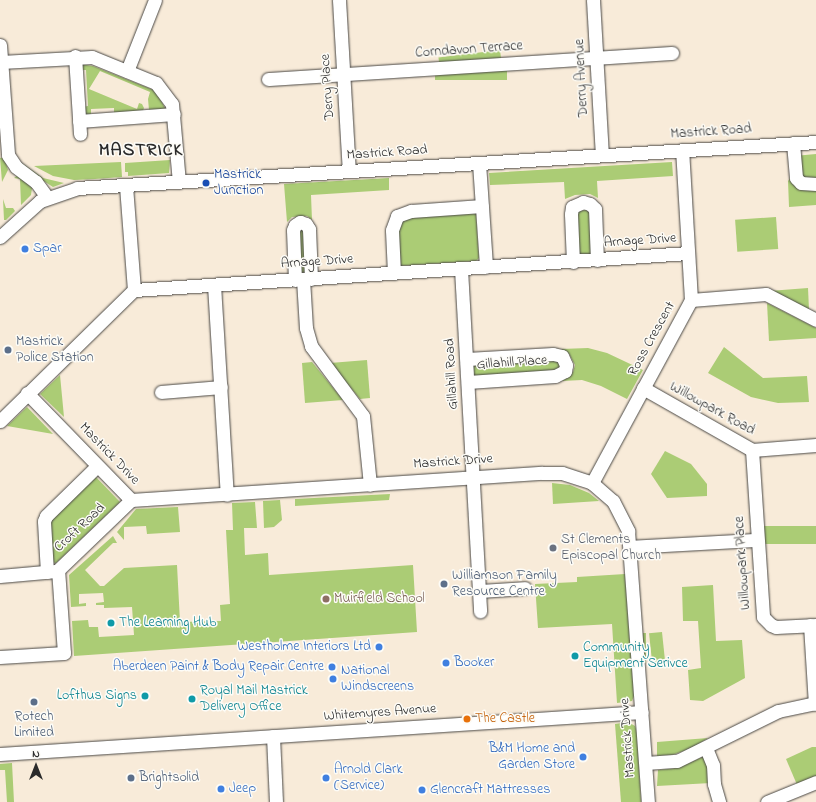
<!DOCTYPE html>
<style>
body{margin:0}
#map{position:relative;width:816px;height:802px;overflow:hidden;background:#f8ebd9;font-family:"Indie Flower",sans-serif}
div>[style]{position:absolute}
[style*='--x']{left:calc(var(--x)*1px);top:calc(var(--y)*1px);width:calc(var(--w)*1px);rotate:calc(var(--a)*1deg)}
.green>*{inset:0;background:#abcc75;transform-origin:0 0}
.roads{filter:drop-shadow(0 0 1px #4a4845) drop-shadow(0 0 1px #4a4845)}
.minor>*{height:13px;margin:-6.5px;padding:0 6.5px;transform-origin:6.5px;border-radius:6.5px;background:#fff}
.dots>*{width:11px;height:11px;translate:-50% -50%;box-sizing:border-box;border:2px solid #fdfcf7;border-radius:50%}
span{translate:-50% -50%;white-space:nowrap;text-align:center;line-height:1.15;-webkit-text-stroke:3px #fdfcf7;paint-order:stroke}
.street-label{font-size:14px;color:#2b2b2b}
.transit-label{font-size:14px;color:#164399}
.left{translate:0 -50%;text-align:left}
.shop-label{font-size:14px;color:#366cbe}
.right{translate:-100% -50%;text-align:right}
.service-label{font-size:14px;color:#4e5e75}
.worship-label{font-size:14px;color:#5b616d}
.education-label{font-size:14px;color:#785e54}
.culture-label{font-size:14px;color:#0d838f}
.food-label{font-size:14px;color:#c56008}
.district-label{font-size:18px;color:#2b2b2b;font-weight:700;letter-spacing:1px}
.north{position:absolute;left:16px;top:746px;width:40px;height:40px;-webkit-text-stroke:3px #fdfcf7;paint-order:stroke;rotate:0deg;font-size:11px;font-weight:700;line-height:16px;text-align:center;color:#2b2b2b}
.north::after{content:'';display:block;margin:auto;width:14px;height:18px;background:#2b2b2b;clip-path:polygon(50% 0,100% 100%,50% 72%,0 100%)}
</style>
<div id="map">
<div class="green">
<div style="left:500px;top:50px;width:8px;height:62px;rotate:83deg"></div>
<div style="clip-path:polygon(80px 64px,93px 66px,156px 91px,166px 110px,149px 110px,148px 99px,150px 92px,100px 71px,89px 89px,137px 109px,139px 103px,142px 104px,144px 108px,142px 113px,114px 115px,114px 108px,91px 109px,91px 116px,87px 115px,82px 107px,88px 106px,86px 70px,80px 70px)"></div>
<div style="left:507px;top:71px;width:9px;height:72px;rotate:90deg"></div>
<div style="clip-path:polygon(816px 154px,816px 205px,789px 207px,788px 181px,795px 172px,794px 156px)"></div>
<div style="clip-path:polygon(4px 157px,8px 170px,2px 182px,0 158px)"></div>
<div style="clip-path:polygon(170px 160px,169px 173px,128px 176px,128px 172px,125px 172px,125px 163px)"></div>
<div style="clip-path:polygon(19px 161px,43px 178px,64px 183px,53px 187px,22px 167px)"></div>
<div style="clip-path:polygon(121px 162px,122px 177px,95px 179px,74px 180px,53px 176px,34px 166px)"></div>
<div style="clip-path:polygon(672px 162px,673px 176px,597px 181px,598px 198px,590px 194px,575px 195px,565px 199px,564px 182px,490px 185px,489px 173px)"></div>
<div style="clip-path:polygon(18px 175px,32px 188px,31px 195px,21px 205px,20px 179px,14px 178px)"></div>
<div style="clip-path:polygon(389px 178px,389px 190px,311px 195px,312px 220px,307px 216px,292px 217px,287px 222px,284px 184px)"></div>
<div style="clip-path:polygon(3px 199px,6px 208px,13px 208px,15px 211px,6px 220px,4px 220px)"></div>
<div style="clip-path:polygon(587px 210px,590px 213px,592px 254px,578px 255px,577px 211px)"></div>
<div style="clip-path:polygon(476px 212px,479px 258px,476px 261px,398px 266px,399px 224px,407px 215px)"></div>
<div style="left:776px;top:217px;width:32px;height:41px;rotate:86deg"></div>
<div style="clip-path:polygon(296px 228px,303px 228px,307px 272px,298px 273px)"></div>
<div style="clip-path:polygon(808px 288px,809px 310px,769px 291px)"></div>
<div style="clip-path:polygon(767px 303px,816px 328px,816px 338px,769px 341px)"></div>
<div style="clip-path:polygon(724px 347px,763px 378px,807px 376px,809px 402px,778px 403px,751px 397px,708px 373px)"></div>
<div style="clip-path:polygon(588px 348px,607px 353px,643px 370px,627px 399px,601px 386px,582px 380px,562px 381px,573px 372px,575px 365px,569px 354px,561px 349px)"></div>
<div style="clip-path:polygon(553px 358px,561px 365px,559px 370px,474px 377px,473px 364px)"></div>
<div style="clip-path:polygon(367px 360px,370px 398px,360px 399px,330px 363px)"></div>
<div style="clip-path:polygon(312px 362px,343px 400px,305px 403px,302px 363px)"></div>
<div style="clip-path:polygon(60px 375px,64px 417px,40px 394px)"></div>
<div style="clip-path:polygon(27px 407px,53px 434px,7px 426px)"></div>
<div style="clip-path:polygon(665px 451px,691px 464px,707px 484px,707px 496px,667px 498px,651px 474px)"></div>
<div style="clip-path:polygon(94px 475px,120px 502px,56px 563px,51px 562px,49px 518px)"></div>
<div style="clip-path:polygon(552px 483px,570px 485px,589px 493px,599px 501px,553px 504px)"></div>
<div style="clip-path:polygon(390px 494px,389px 500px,295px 506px,295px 499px)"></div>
<div style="clip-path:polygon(280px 500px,282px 520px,274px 527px,264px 528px,263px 501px)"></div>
<div style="clip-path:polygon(255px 502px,257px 528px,244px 528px,245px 555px,268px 553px,269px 575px,413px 565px,417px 632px,74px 656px,72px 621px,88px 620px,89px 627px,98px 627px,99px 637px,134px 635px,132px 607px,104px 608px,104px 605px,96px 605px,96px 603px,104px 602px,103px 593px,79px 594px,79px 604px,86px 603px,86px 606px,71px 607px,69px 575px,113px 536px,117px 543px,113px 543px,85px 570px,100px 586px,104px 586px,124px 568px,177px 565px,180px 622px,221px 621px,220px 605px,230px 604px,226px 530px,233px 530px,232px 503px)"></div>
<div style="clip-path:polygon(178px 507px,180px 532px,147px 534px,146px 526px,124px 527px,124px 540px,117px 532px,136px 509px)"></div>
<div style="left:816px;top:526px;width:18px;height:53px;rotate:90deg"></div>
<div style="clip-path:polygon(625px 574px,634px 696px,632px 701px,617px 703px,612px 624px,538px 628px,535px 584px,577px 582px,577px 577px)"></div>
<div style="clip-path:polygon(713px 585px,716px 641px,742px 640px,745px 678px,703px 701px,690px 700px,688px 670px,701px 668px,698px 621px,683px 621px,682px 587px)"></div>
<div style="left:662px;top:632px;width:30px;height:13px;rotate:84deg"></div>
<div style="left:643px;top:633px;width:3px;height:30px"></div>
<div style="clip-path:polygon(628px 722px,635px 726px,637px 732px,641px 802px,621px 802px,615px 724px)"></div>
<div style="clip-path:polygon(708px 738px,692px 748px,672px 755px,657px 756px,657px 742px)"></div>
<div style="clip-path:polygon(812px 747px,816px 747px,816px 779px,798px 787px,786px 759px)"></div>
<div style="clip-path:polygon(705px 756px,711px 783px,657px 786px,658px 770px,677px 768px)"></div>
<div style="clip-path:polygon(12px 763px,14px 802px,7px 802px,5px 770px,0 770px,0 764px)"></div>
</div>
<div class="roads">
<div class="minor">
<div style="--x:339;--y:0;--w:171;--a:86.7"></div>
<div style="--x:593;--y:0;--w:155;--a:86.7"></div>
<div style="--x:0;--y:45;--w:110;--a:85.8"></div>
<div style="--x:8;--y:155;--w:14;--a:56"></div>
<div style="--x:16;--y:167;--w:25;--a:37"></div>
<div style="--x:36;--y:182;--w:19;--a:54"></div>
<div style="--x:75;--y:56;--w:78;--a:86.3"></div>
<div style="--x:1;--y:62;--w:91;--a:-3.1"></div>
<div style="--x:92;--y:57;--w:69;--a:22.1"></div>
<div style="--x:156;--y:83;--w:26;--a:53"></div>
<div style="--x:172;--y:104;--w:78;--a:84.9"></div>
<div style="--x:127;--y:71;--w:76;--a:-68.5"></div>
<div style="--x:268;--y:79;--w:405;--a:-3.7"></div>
<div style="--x:79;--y:121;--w:95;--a:-4.2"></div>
<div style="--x:793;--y:143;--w:35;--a:85"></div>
<div style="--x:796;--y:178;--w:7;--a:45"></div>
<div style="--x:801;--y:183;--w:15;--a:4"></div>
<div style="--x:479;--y:163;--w:104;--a:86.1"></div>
<div style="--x:126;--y:186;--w:104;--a:85.6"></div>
<div style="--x:0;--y:237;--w:54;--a:-42"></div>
<div style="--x:40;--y:201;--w:39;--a:-19"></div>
<div style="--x:77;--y:188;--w:740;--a:-3.56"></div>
<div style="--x:573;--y:262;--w:48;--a:-92.4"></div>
<div style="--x:571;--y:214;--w:7;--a:-82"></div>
<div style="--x:572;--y:207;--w:12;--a:-24"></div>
<div style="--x:583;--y:202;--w:7;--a:16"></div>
<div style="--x:590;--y:204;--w:7;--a:45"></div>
<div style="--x:595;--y:209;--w:51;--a:87.8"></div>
<div style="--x:461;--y:269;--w:343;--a:86.8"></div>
<div style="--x:394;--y:273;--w:43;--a:-92.7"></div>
<div style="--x:392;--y:230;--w:15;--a:-70"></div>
<div style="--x:397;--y:216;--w:15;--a:-20"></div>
<div style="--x:411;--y:211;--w:71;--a:-4"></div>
<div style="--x:303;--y:279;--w:49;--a:86.5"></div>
<div style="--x:306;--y:328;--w:19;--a:74"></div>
<div style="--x:311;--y:346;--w:87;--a:53.4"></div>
<div style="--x:363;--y:416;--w:69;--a:84.2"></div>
<div style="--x:295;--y:280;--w:50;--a:-92.3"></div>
<div style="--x:293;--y:230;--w:5;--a:-68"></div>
<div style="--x:295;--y:225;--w:6;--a:-31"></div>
<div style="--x:300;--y:222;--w:6;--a:18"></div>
<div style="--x:306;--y:224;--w:6;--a:59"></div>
<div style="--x:309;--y:229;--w:50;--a:87.7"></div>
<div style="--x:214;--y:285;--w:210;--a:86.5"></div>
<div style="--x:691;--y:300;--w:75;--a:-4.6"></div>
<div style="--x:766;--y:294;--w:56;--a:27.5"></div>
<div style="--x:467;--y:359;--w:86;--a:-3.3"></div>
<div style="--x:553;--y:354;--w:9;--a:13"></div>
<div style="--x:562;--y:356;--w:10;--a:66"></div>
<div style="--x:566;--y:365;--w:6;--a:99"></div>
<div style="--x:565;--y:371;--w:11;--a:153"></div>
<div style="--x:555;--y:376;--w:87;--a:176.1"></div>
<div style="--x:643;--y:388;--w:125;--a:29.6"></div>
<div style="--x:752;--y:450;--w:64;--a:-4.5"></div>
<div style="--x:161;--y:392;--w:60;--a:-4.8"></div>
<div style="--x:27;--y:393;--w:149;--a:45.8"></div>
<div style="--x:131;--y:500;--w:412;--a:-3.8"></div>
<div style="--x:542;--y:473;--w:20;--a:0"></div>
<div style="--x:562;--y:473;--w:32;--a:18"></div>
<div style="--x:592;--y:483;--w:28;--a:41"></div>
<div style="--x:613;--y:501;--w:34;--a:63"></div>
<div style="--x:628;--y:531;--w:272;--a:85.8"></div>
<div style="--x:0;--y:421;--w:187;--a:-44.4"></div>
<div style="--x:134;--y:290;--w:555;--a:-3.82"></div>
<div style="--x:752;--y:450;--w:167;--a:86.2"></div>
<div style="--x:763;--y:617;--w:11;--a:45"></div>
<div style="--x:771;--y:625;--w:5;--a:22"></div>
<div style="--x:776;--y:627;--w:40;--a:-2.9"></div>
<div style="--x:592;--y:483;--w:208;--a:-61.6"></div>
<div style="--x:691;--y:300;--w:150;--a:-93.4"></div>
<div style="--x:630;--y:547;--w:127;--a:-3.2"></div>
<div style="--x:47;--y:572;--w:51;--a:-93.4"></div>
<div style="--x:44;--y:521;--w:5;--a:-68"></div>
<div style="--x:46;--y:516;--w:71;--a:-44.4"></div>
<div style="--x:0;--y:576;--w:56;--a:-5.1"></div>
<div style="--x:479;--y:591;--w:46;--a:-3.7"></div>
<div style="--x:810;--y:625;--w:79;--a:86.4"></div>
<div style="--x:0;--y:657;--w:64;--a:-3.6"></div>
<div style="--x:64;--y:653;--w:83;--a:-94.1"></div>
<div style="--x:58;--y:570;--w:101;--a:-43.8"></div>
<div style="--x:273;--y:736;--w:66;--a:87.4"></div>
<div style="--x:706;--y:748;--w:18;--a:68"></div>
<div style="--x:713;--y:765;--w:19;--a:87"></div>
<div style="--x:714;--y:784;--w:19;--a:74"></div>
<div style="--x:0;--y:754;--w:643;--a:-3.74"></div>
<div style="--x:646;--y:763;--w:31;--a:-4"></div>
<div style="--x:677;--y:761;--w:113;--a:-26.3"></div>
<div style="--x:778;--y:711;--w:39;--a:-12"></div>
<div style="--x:767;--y:802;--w:53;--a:-22.2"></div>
</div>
</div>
<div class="dots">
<div style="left:206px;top:183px;background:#1a4fb4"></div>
<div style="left:25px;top:249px;background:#3f7fe0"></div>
<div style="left:8px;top:350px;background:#5c6f8a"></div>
<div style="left:553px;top:548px;background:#6b7280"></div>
<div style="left:444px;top:584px;background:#5c6f8a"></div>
<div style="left:326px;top:599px;background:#8d6e63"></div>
<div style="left:111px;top:623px;background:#0f9aa8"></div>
<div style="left:379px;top:647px;background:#3f7fe0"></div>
<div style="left:575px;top:656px;background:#0f9aa8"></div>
<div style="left:446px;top:663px;background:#3f7fe0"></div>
<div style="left:332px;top:667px;background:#3f7fe0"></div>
<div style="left:333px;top:679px;background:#3f7fe0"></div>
<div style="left:145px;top:696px;background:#0f9aa8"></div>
<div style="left:192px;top:699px;background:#0f9aa8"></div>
<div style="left:34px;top:702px;background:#5c6f8a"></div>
<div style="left:467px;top:719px;background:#e8710a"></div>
<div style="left:583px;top:757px;background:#3f7fe0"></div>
<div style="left:131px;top:778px;background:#5c6f8a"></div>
<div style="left:326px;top:778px;background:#3f7fe0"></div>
<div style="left:221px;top:789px;background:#3f7fe0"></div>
<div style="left:422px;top:790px;background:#3f7fe0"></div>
</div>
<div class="street-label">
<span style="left:469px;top:50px;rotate:-4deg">Corndavon Terrace</span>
<span style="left:582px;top:78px;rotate:-93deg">Derry Avenue</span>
<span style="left:328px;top:87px;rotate:-94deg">Derry Place</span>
<span style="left:711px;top:132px;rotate:-4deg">Mastrick Road</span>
<span style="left:387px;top:153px;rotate:-4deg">Mastrick Road</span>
<span style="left:640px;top:241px;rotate:-4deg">Arnage Drive</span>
<span style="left:317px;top:262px;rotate:-4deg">Arnage Drive</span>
<span style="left:652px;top:339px;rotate:-61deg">Ross Crescent</span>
<span style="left:512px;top:363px;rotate:-4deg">Gillahill Place</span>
<span style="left:452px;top:374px;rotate:-93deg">Gillahill Road</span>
<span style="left:712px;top:409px;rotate:29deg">Willowpark Road</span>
<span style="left:109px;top:454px;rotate:46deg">Mastrick Drive</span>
<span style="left:453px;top:462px;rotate:-4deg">Mastrick Drive</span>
<span style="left:80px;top:528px;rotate:-43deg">Croft Road</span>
<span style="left:743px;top:563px;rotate:-94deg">Willowpark Place</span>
<span style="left:380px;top:713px;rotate:-4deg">Whitemyres Avenue</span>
<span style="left:628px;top:738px;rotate:-94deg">Mastrick Drive</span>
</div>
<div class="transit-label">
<span class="left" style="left:214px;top:183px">Mastrick<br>Junction</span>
</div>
<div class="shop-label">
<span class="left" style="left:33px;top:249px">Spar</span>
<span class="right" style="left:371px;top:647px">Westholme Interiors Ltd</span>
<span class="left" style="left:454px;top:663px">Booker</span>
<span class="right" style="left:324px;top:667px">Aberdeen Paint &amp; Body Repair Centre</span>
<span class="left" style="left:341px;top:679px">National<br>Windscreens</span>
<span class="right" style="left:575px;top:757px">B&amp;M Home and<br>Garden Store</span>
<span class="left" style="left:334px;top:778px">Arnold Clark<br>(Service)</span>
<span class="left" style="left:229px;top:789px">Jeep</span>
<span class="left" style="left:430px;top:790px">Glencraft Mattresses</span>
</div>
<div class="service-label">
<span class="left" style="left:16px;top:350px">Mastrick<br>Police Station</span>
<span class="left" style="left:452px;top:584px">Williamson Family<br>Resource Centre</span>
<span style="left:34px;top:725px">Rotech<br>Limited</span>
<span class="left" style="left:139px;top:778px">Brightsolid</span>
</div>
<div class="worship-label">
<span class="left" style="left:561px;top:548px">St Clements<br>Episcopal Church</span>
</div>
<div class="education-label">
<span class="left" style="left:334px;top:599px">Muirfield School</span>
</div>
<div class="culture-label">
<span class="left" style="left:119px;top:623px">The Learning Hub</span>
<span class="left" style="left:583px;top:656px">Community<br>Equipment Serivce</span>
<span class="left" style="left:200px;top:699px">Royal Mail Mastrick<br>Delivery Office</span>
<span class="right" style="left:137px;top:696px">Lofthus Signs</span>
</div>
<div class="food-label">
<span class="left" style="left:475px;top:719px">The Castle</span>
</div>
<div class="district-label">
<span style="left:141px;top:151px">MASTRICK</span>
</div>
<div class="north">N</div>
</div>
